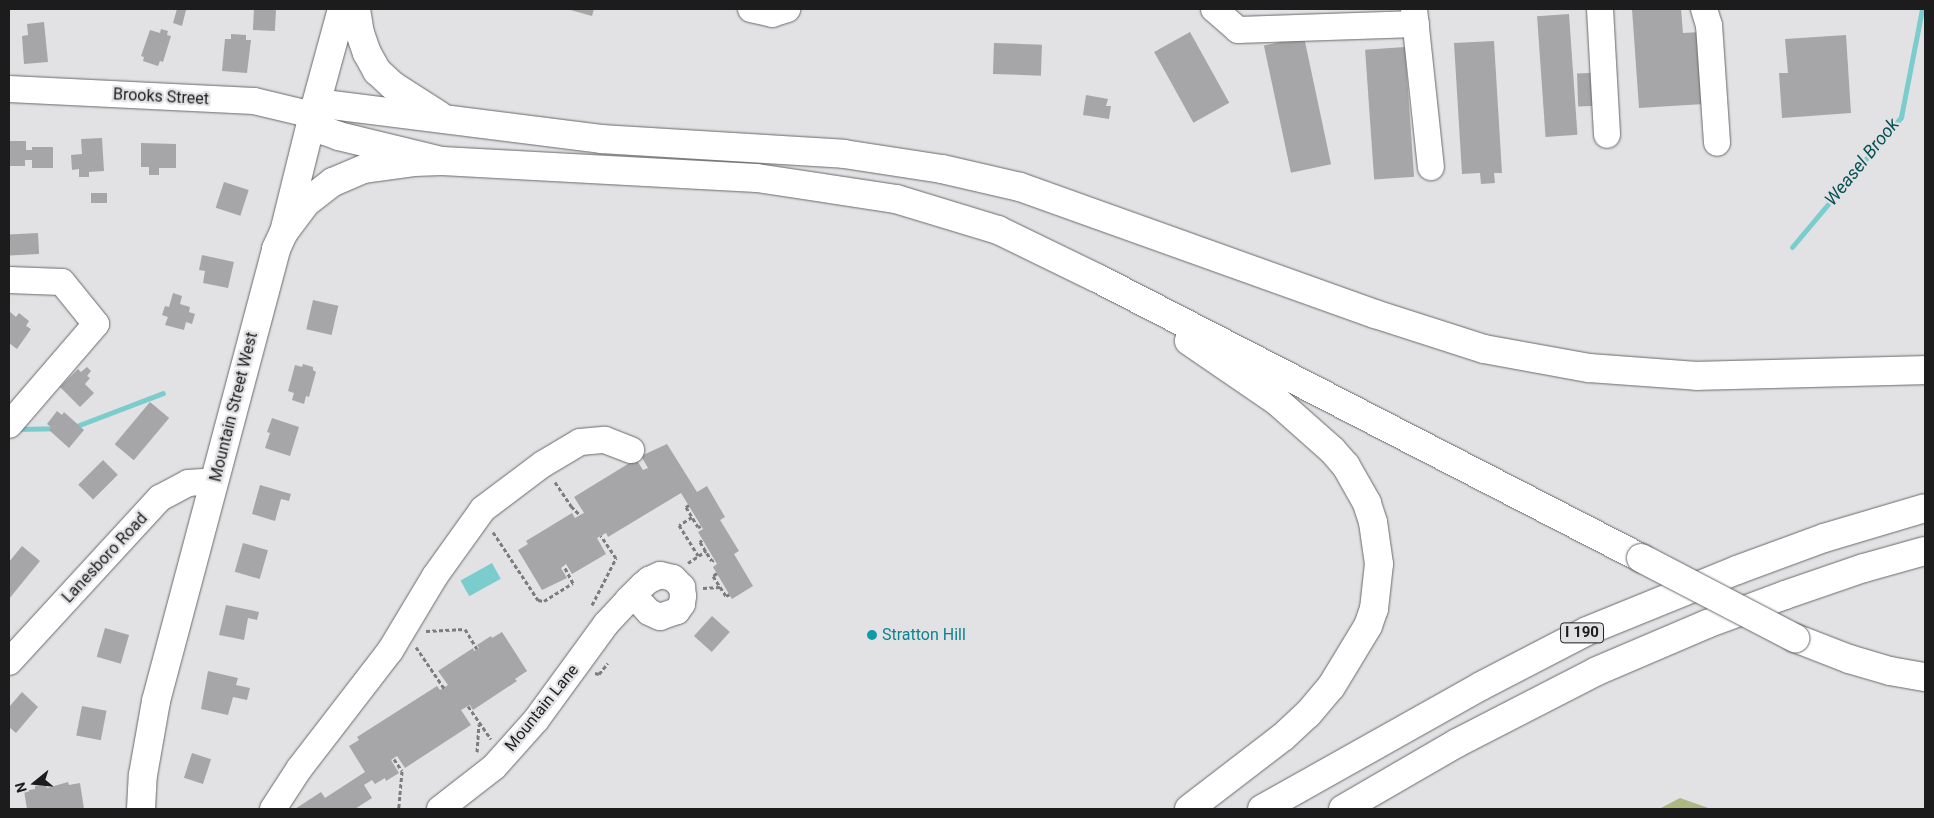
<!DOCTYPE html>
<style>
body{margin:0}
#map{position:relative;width:1934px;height:818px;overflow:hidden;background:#e2e2e5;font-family:Roboto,sans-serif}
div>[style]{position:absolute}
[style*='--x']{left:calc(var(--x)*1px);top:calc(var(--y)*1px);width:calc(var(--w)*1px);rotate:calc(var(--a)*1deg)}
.green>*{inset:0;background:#acb881}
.water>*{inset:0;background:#7acccd;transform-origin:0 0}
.stream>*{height:5px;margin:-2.5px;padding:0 2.5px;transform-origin:2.5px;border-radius:2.5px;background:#7acccd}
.building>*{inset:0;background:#a6a6a8;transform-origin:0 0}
.path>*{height:3px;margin-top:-1.5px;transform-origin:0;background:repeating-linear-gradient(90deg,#7c7c7e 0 4px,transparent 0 6.5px)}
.roads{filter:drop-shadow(0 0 1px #69696b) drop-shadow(0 0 1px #69696b)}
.minor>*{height:26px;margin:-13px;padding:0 13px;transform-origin:13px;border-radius:13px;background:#fff}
.major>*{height:28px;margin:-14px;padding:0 14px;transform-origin:14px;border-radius:14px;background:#fff}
.highway>*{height:28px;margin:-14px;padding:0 14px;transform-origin:14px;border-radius:14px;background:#fff}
.bridges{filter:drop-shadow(0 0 1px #69696b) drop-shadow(0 0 1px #69696b)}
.highway-bridge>*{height:28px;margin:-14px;padding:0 14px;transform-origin:14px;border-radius:14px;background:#fff}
.dots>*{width:14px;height:14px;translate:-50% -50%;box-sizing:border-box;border:2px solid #e2e2e5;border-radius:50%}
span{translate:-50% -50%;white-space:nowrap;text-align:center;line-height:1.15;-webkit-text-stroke:4.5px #e2e2e5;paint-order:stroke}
.shield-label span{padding:1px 4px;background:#e2e2e5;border:1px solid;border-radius:4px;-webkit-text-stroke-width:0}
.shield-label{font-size:15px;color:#1c1c1d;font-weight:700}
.street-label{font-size:16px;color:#1c1c1d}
.culture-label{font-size:16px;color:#0d838f}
.left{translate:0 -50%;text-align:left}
.water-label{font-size:18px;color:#055253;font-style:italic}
.frame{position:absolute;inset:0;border:10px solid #1c1c1d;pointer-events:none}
.north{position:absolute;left:10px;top:758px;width:50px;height:50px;-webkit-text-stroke:4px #e2e2e5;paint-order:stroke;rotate:253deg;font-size:14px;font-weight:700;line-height:20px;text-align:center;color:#1c1c1d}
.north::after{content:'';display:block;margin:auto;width:18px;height:22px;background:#1c1c1d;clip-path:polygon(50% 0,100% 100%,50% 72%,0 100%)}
</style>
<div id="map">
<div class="green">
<div style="clip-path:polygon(1680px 798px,1711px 809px,1659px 809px)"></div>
</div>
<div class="water">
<div style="left:492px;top:563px;width:18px;height:36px;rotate:61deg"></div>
</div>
<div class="stream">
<div style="--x:1792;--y:247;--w:170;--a:-50"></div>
<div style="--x:1901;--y:117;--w:110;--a:-79"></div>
<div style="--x:74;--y:427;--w:95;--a:-20.9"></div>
<div style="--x:17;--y:429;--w:39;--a:-1"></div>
</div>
<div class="building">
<div style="clip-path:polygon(177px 9px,186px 10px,182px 26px,173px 23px)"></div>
<div style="left:254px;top:9px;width:22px;height:21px;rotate:3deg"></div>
<div style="clip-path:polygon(567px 9px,594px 9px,592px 16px)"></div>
<div style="clip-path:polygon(1632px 9px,1681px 9px,1683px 33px,1700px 32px,1704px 104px,1639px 108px)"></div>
<div style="left:1569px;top:14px;width:121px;height:32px;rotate:86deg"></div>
<div style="clip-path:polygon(44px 22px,48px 62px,24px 64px,22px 36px,28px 35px,27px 24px)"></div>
<div style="clip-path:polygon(161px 29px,168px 31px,167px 35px,171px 36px,163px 62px,160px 61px,158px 66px,143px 61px,144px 57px,141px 56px,150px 30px,160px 33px)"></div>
<div style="left:1190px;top:32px;width:81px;height:41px;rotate:61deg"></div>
<div style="clip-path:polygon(231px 34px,246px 35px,246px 40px,251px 40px,247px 73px,222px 71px,225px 39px,231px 39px)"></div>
<div style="clip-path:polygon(1846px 35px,1851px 113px,1782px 118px,1779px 73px,1788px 73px,1785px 39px)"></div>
<div style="left:1304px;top:37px;width:130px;height:41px;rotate:78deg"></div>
<div style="clip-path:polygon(1494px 41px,1502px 173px,1494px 173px,1495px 183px,1481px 184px,1480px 173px,1462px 174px,1454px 43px)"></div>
<div style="left:994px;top:43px;width:48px;height:31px;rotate:2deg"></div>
<div style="left:1405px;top:47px;width:130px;height:40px;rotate:86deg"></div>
<div style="left:1591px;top:73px;width:33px;height:14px;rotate:88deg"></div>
<div style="clip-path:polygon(1086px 95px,1108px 99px,1106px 106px,1111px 106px,1109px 119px,1083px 115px)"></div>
<div style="clip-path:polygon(102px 138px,104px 171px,89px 172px,89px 177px,79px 177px,79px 169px,72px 170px,71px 155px,82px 154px,81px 139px)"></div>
<div style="clip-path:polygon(9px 141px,26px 141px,26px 150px,32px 150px,32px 147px,53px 147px,53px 168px,32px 168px,32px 160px,25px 160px,25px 166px,9px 166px)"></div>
<div style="clip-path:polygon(141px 143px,176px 144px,176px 168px,159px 168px,159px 175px,149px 175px,149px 167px,141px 167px)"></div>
<div style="left:224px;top:182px;width:26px;height:27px;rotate:18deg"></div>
<div style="left:91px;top:193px;width:16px;height:10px"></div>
<div style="left:38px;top:233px;width:21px;height:29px;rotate:87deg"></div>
<div style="clip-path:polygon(202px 255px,234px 262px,228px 288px,203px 283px,205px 271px,199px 270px)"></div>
<div style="clip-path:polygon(173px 293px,182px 296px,180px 304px,190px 307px,189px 312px,195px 314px,192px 324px,186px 322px,184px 330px,165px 325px,168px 317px,162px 315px,165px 306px,169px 307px)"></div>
<div style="left:313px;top:300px;width:26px;height:30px;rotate:13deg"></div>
<div style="clip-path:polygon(9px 311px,16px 317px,19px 313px,29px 321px,26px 326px,31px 329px,17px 349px,9px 343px)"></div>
<div style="clip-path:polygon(303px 364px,313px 367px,313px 370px,316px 372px,309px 397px,306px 396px,304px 404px,292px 400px,294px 393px,288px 391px,295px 365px,302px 367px)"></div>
<div style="clip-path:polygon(87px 367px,91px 371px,87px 376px,90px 378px,85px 384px,94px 393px,80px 407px,60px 387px,78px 369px,81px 372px)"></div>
<div style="left:150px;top:402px;width:25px;height:55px;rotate:40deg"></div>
<div style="clip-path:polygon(57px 411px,62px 415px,64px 412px,84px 430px,69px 448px,49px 430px,51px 427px,47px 424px)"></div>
<div style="clip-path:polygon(272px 418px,299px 427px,290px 456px,265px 448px,270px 433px,267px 432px)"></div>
<div style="clip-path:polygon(667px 444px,697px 492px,707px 486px,725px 517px,720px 520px,739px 551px,734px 554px,753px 586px,732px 599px,713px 567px,717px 564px,698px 532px,703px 529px,681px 493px,608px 537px,606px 533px,597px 538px,606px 554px,572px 574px,566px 564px,561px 568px,567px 578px,542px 590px,518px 550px,528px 544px,526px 541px,572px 513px,575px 518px,584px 513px,574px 497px,636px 459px,643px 470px,648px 468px,641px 456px)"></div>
<div style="left:103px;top:460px;width:21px;height:35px;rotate:45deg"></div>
<div style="clip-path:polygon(260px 485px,291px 494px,289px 501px,281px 499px,275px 521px,252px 514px)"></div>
<div style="left:243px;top:543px;width:26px;height:30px;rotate:16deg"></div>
<div style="clip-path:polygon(22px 546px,40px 561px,9px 599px,9px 562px)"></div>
<div style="clip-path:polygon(226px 605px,259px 612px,257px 620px,248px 618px,244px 640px,219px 635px)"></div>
<div style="left:712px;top:616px;width:24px;height:27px;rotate:42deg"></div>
<div style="left:105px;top:628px;width:25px;height:30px;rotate:16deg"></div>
<div style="clip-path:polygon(502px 632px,527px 671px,515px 679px,517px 681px,473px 710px,470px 705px,461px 710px,471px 725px,405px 768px,397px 756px,391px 760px,399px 773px,386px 781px,385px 778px,375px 784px,372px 780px,364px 785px,372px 798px,355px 809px,295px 809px,321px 792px,325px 798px,365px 772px,349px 746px,359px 740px,357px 737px,437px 686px,440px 690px,448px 685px,438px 671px,473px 648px,474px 651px,479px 648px,477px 645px,491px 636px,492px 638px)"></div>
<div style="clip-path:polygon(208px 671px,238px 678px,236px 685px,250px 688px,247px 700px,233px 697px,228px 715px,201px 709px)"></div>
<div style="clip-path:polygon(22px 692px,38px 707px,16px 733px,9px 727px,9px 707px)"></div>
<div style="left:82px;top:706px;width:25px;height:30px;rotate:11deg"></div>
<div style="left:192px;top:753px;width:20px;height:26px;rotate:18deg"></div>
<div style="clip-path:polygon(68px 782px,69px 785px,80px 783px,84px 809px,27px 809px,24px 791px,35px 789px,35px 786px,46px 785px,47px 788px)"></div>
</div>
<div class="path">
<div style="--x:555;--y:482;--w:29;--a:56"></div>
<div style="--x:571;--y:506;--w:13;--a:45"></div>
<div style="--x:689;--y:505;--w:4;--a:146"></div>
<div style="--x:686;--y:507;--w:23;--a:59"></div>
<div style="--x:698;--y:527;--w:3;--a:-18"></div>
<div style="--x:692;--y:517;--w:15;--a:148"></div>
<div style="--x:679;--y:525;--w:36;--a:58"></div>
<div style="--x:493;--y:532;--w:82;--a:56.5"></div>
<div style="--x:538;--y:600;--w:6;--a:9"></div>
<div style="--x:544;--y:601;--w:34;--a:-32"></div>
<div style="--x:573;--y:583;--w:19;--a:-118"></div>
<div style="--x:702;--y:540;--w:3;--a:135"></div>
<div style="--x:700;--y:542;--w:22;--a:58"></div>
<div style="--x:712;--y:561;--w:2;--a:-27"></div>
<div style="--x:688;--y:563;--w:22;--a:-34"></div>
<div style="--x:717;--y:573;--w:5;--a:143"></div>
<div style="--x:713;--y:576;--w:24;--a:57"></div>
<div style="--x:726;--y:596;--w:4;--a:-27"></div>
<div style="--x:703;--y:588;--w:17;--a:-3"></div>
<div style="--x:592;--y:605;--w:53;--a:-62.9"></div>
<div style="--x:616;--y:558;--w:27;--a:-124"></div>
<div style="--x:426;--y:631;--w:39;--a:-3"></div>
<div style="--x:465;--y:629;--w:23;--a:59"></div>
<div style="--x:416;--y:647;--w:50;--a:55.7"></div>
<div style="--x:595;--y:673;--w:4;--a:14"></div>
<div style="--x:599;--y:674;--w:14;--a:-51"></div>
<div style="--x:468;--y:706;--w:40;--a:55.1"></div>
<div style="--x:477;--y:752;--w:28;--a:-86"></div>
<div style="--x:394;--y:759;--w:14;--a:56"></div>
<div style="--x:402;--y:771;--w:38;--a:95"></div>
<div style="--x:356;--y:808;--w:1;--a:90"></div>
</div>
<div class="roads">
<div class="minor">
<div style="--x:751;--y:9;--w:22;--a:13"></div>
<div style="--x:772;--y:14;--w:16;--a:-18"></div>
<div style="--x:1214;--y:9;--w:32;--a:41"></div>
<div style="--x:1238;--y:30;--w:178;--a:-1.9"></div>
<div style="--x:1414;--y:9;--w:159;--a:83.9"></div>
<div style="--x:1600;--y:9;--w:126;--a:86.8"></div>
<div style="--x:1704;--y:9;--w:17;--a:73"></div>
<div style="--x:1709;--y:25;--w:118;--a:86.1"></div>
<div style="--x:9;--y:89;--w:245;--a:2.8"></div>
<div style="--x:254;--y:101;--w:61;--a:13.3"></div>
<div style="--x:9;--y:280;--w:53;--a:2.2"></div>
<div style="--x:62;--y:282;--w:54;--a:51"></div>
<div style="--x:96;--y:324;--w:133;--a:130.7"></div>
<div style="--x:9;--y:662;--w:223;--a:-47.4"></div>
<div style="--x:160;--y:498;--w:32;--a:-28"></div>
<div style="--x:188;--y:483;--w:27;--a:-4"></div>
<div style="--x:273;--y:809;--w:48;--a:-57"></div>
<div style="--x:299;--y:769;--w:149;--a:-52.4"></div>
<div style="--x:390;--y:651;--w:87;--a:-59"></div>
<div style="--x:435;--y:576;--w:82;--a:-54.4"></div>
<div style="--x:483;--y:509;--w:75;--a:-36.9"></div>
<div style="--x:543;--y:464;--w:43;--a:-30.7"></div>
<div style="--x:580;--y:442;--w:25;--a:-5"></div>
<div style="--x:605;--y:440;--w:28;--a:21"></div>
<div style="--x:440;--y:809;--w:68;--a:-37.9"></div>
<div style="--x:494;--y:767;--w:63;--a:-48.2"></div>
<div style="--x:536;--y:720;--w:119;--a:-53.9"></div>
<div style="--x:606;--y:624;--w:33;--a:-47"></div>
<div style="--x:628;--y:600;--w:21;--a:-45"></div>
<div style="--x:643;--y:585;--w:8;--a:-40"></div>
<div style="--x:649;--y:580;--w:12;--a:-24"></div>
<div style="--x:660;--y:575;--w:13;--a:13"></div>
<div style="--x:673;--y:578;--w:13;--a:45"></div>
<div style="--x:682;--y:587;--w:9;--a:84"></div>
<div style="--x:683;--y:596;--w:8;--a:97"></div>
<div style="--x:682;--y:604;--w:9;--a:126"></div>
<div style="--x:677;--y:611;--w:18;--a:161"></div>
<div style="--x:660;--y:617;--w:12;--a:-156"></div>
<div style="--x:649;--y:612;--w:23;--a:-133"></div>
</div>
<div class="major">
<div style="--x:141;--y:809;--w:34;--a:-87"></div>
<div style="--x:143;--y:775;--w:75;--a:-80"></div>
<div style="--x:156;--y:701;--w:468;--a:-75.1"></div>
<div style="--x:276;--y:249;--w:19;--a:-65"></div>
<div style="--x:284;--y:232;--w:121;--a:-76.1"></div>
<div style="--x:313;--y:115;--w:110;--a:-74.7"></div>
</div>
<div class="highway">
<div style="--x:356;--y:9;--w:24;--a:81"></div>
<div style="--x:360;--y:33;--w:21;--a:71"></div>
<div style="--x:367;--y:53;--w:21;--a:61"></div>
<div style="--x:377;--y:71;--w:21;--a:43"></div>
<div style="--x:392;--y:85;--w:56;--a:32.6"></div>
<div style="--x:442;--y:161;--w:106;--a:-166.4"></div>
<div style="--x:339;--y:136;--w:15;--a:-160"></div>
<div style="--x:325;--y:131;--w:20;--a:-127"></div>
<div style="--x:313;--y:115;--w:21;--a:-28"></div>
<div style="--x:332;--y:105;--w:271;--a:7.2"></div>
<div style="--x:601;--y:139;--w:243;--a:3.5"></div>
<div style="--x:844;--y:154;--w:99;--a:8.7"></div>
<div style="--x:942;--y:169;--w:80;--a:13"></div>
<div style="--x:1020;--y:187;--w:377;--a:19.7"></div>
<div style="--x:1375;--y:314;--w:114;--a:17.8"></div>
<div style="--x:1484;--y:349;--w:107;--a:10.3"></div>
<div style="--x:1589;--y:368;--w:108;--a:4.2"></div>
<div style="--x:1697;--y:376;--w:228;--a:-1.5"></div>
<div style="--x:284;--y:232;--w:38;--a:-53"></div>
<div style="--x:307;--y:202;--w:33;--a:-38"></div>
<div style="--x:333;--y:182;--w:34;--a:-23"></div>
<div style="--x:364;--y:169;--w:50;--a:-8"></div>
<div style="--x:414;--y:162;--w:28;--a:-2"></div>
<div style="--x:442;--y:161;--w:315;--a:3.1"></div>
<div style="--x:757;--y:178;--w:141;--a:8.6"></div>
<div style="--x:896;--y:199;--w:107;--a:16.9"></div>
<div style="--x:998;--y:230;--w:110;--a:25.9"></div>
<div style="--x:1097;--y:278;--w:612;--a:27.24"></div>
<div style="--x:1795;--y:638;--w:58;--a:21.3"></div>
<div style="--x:1849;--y:659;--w:43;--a:16.3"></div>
<div style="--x:1890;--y:671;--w:36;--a:10"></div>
<div style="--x:1189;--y:809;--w:118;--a:-37.5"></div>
<div style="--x:1283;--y:737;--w:34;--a:-43"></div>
<div style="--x:1308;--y:714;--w:35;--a:-50"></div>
<div style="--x:1331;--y:687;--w:71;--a:-58.8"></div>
<div style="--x:1368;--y:626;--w:18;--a:-71"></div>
<div style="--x:1374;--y:609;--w:45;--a:-83.7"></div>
<div style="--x:1379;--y:564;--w:42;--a:-98.1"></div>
<div style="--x:1373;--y:522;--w:20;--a:-108"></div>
<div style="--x:1367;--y:503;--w:43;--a:-119.6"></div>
<div style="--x:1346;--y:466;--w:21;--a:-131"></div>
<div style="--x:1332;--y:450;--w:72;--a:-138.4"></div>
<div style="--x:1278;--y:402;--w:108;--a:-145.6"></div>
<div style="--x:1262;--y:809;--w:251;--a:-29.3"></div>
<div style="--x:1481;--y:686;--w:119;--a:-27.4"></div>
<div style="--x:1587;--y:631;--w:162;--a:-22.1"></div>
<div style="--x:1737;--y:570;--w:93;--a:-20.2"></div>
<div style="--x:1824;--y:538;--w:105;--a:-16.5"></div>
<div style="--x:1343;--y:809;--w:132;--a:-30.1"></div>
<div style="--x:1457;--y:743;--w:157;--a:-27.2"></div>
<div style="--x:1597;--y:671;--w:120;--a:-23.1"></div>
<div style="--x:1707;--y:624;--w:83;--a:-20.4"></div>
<div style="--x:1785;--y:595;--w:83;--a:-18.9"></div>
<div style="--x:1864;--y:568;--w:63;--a:-15.6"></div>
</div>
</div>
<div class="bridges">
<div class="highway-bridge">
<div style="--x:1641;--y:558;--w:174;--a:27.5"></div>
</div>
</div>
<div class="dots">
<div style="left:872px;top:635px;background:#0f9aa8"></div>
</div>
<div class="shield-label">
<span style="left:1582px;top:633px">I 190</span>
</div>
<div class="street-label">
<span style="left:161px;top:97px;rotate:3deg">Brooks Street</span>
<span style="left:234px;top:407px;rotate:-76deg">Mountain Street West</span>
<span style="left:105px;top:558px;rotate:-47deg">Lanesboro Road</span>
<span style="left:542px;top:708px;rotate:-51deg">Mountain Lane</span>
</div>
<div class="culture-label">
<span class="left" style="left:882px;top:635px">Stratton Hill</span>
</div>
<div class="water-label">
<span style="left:1862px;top:162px;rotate:-51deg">Weasel Brook</span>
</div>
<div class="frame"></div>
<div class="north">N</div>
</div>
